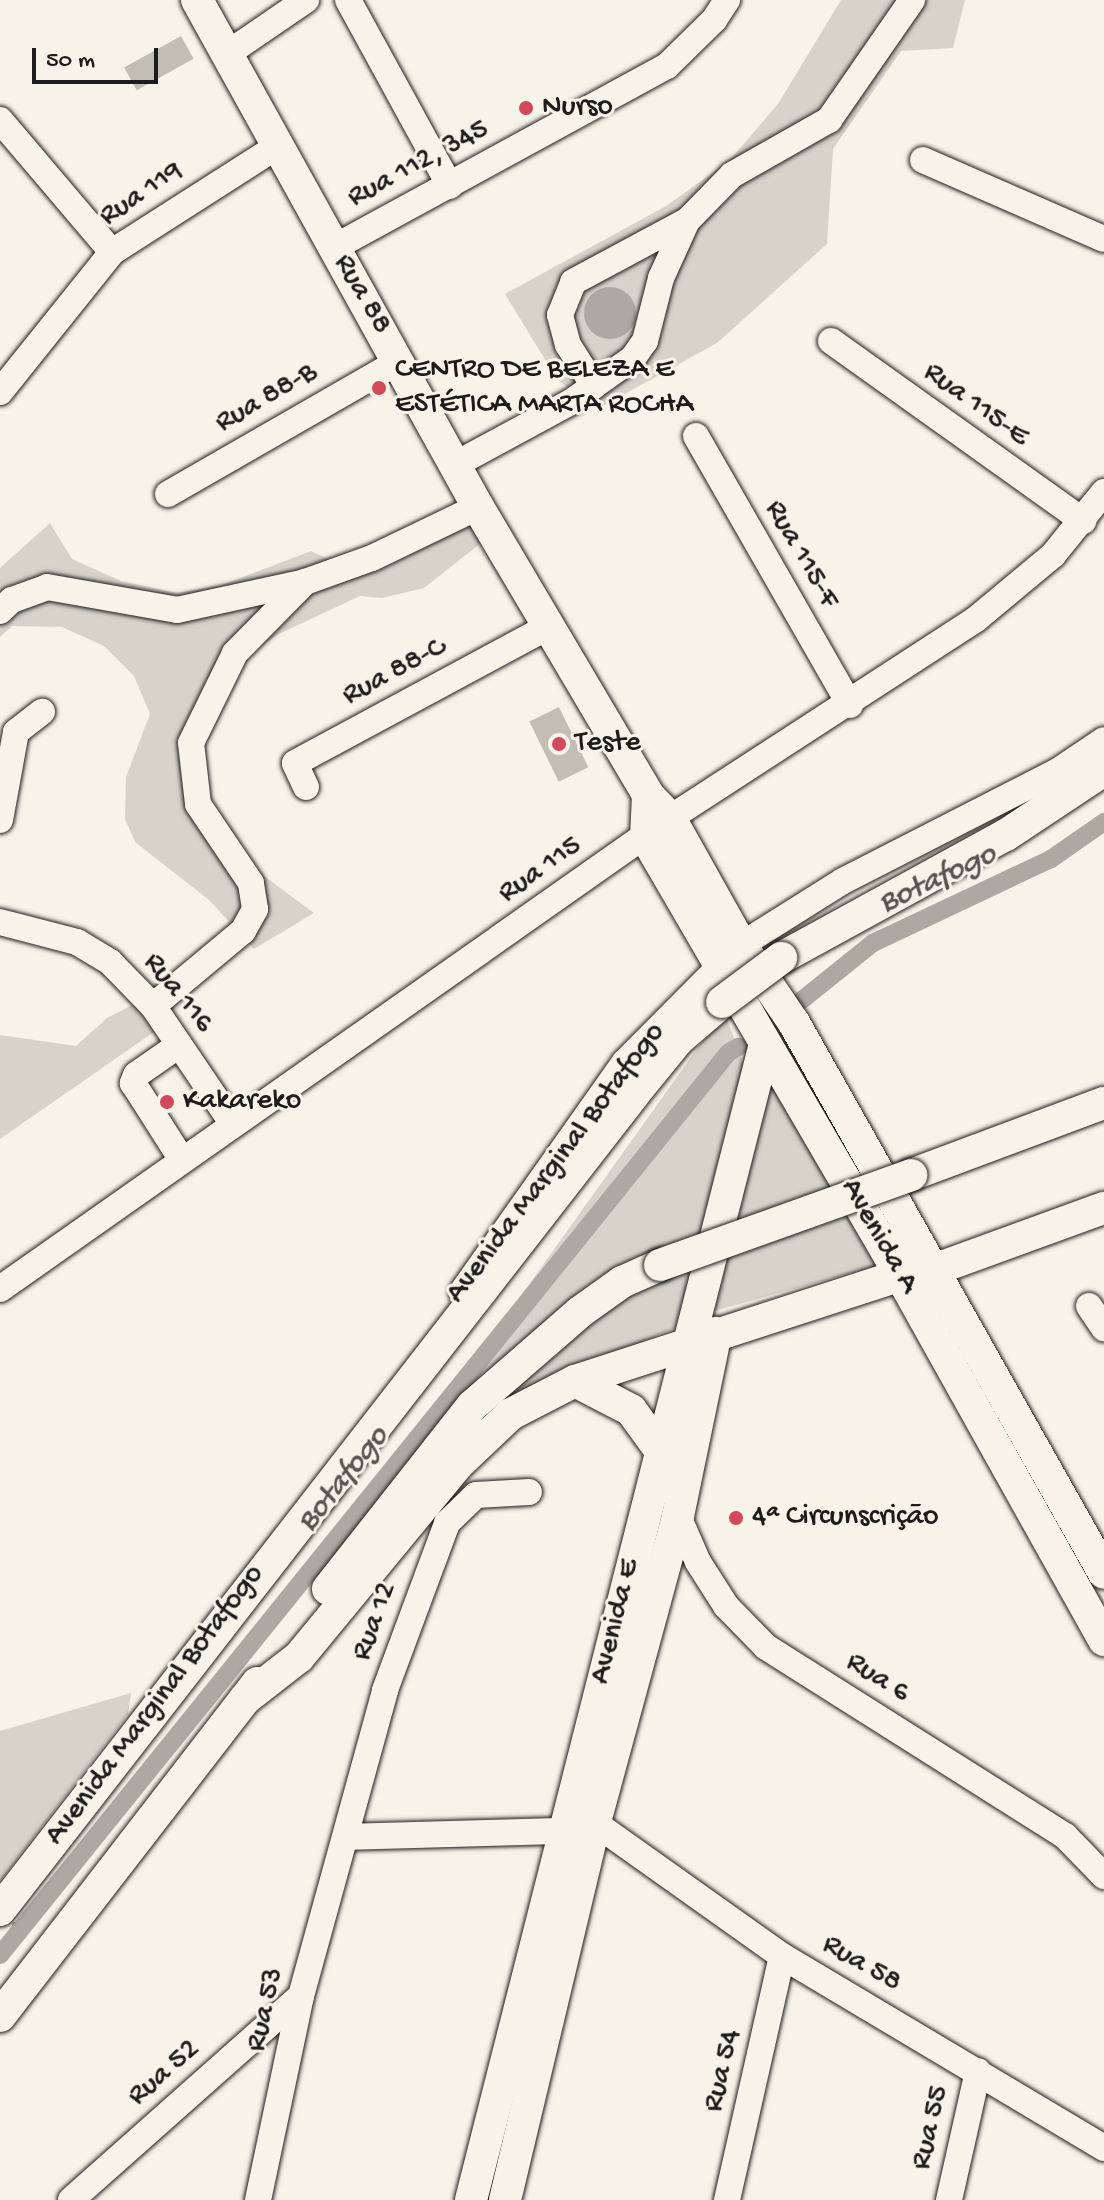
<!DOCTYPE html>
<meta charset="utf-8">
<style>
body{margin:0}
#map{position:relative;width:1104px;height:2200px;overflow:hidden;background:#f7f3e8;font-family:"Gochi Hand",sans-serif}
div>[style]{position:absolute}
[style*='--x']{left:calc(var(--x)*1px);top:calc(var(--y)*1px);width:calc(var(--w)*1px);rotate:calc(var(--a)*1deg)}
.green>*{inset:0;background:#d7d3cb}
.water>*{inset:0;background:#aca9a2}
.round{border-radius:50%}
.stream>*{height:5px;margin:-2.5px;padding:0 2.5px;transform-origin:2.5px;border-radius:2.5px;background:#aca9a2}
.canal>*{height:18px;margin:-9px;padding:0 9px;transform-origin:9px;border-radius:9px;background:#aca9a2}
.building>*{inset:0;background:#c0beb5;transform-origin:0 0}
.roads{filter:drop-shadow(0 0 2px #1c1c1c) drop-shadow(0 0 2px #1c1c1c)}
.minor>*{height:26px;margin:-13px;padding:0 13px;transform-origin:13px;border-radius:13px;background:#f7f3e8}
.major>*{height:32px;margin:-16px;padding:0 16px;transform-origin:16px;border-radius:16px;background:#f7f3e8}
.bridges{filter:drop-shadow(0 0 2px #1c1c1c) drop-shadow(0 0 2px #1c1c1c)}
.major-bridge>*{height:32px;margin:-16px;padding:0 16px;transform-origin:16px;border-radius:16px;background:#f7f3e8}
.dots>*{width:22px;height:22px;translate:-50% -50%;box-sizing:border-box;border:4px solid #f7f3e8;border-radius:50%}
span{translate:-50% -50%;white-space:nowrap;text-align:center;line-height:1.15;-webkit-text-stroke:6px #f7f3e8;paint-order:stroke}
.poi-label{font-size:30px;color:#1c1c1c}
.left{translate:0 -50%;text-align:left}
.street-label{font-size:30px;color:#1c1c1c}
.water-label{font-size:32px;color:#565452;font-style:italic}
.scale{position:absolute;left:32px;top:48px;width:126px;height:36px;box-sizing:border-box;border:4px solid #1c1c1c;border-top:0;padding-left:10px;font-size:24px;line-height:28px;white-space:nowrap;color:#1c1c1c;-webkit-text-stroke:6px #f7f3e8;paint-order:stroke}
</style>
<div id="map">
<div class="green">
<div style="clip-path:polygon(841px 0,965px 0,953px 48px,901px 51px,833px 149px,827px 244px,717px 343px,596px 410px,557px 379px,505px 294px,666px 206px,729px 161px,778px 104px)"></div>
<div style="clip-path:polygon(473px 522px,481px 543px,424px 588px,382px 598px,360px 596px,281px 633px,244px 657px,193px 759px,223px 833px,244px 861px,314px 913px,254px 949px,209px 900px,135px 842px,125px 819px,126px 777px,150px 714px,134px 676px,104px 646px,62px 627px,12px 626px,0 637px,0 568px,50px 523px,72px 559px,121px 581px,177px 593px,222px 585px,311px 551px,359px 574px,388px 566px)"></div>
<div style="clip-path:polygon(134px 1004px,154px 1032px,0 1139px,0 1035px,76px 1046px,107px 1018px)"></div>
<div style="clip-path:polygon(724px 1011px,744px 1065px,677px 1327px,524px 1390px,458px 1384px)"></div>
<div style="clip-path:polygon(767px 1079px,884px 1264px,714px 1311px)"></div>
<div style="clip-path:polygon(131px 1693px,128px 1714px,0 1881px,0 1731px)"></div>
</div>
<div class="water">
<div class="round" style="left:584px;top:287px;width:52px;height:52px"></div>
</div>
<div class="stream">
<div style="--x:14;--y:1924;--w:9;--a:27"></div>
</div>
<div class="canal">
<div style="--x:802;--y:1000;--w:91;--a:-38.8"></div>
<div style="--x:873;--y:943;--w:197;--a:-25.3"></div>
<div style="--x:1051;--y:859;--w:65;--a:-34.9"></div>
<div style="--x:0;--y:1955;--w:1159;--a:-51.09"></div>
<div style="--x:728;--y:1053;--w:12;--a:-31"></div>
</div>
<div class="building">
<div style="left:181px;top:36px;width:26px;height:65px;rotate:61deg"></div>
<div style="left:559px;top:707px;width:67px;height:33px;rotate:64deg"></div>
</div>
<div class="roads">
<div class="minor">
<div style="--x:348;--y:0;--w:212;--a:61.3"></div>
<div style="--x:227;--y:54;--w:96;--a:-34.4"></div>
<div style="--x:0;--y:120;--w:173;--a:49.7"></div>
<div style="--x:923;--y:160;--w:197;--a:23.6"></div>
<div style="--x:333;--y:248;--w:380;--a:-28.6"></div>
<div style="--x:667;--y:66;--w:66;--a:-44.4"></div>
<div style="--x:714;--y:20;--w:24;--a:-57"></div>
<div style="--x:831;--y:341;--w:310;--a:35.5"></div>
<div style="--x:594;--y:386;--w:49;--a:-122.4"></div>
<div style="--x:568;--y:345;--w:31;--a:-105"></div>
<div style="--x:560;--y:315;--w:35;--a:-68"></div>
<div style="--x:573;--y:282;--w:129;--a:-28.2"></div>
<div style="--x:0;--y:392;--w:179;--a:-51.3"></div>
<div style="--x:112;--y:252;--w:197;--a:-32.6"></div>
<div style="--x:696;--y:436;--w:310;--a:60.2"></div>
<div style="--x:458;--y:463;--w:128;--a:-28.4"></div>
<div style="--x:571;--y:402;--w:76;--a:-35.4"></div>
<div style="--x:633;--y:358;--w:21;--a:-55"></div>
<div style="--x:645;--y:341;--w:65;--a:-75.7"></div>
<div style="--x:661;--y:278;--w:63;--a:-65.5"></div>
<div style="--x:687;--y:221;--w:64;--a:-45.6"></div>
<div style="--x:732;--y:175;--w:112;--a:-29.6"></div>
<div style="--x:829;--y:120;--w:146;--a:-55.3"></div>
<div style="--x:168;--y:494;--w:267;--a:-29.9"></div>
<div style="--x:0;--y:611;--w:16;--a:-43"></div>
<div style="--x:12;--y:600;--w:37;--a:-20"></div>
<div style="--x:47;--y:587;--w:132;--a:10"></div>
<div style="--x:177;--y:610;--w:131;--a:-12.3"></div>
<div style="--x:305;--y:582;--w:71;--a:-19.7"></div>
<div style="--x:372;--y:558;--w:118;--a:-25.7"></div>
<div style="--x:306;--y:787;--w:26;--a:-115"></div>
<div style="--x:295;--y:763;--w:289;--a:-28.3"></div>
<div style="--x:0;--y:820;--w:89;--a:-79.7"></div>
<div style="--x:16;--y:732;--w:33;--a:-38"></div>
<div style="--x:0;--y:922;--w:80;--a:14.6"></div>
<div style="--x:77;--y:942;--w:39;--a:31"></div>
<div style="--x:110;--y:962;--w:62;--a:45.7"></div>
<div style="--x:153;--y:1006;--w:143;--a:55.9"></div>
<div style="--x:153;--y:1006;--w:117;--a:-39.8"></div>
<div style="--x:243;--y:931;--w:25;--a:-61"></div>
<div style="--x:255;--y:909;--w:26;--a:-99"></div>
<div style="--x:251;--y:883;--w:95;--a:-123.9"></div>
<div style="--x:198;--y:804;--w:61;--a:-96.5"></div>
<div style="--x:191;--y:743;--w:100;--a:-63.9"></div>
<div style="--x:235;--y:653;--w:100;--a:-45.4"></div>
<div style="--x:179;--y:1045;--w:52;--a:145.1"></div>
<div style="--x:136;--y:1075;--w:9;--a:111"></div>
<div style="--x:133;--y:1083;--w:91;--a:57.5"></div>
<div style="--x:0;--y:1289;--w:819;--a:-35.11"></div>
<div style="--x:670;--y:818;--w:364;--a:-33"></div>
<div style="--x:975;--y:620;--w:102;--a:-39.8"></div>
<div style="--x:1053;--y:555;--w:81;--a:-51"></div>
<div style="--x:462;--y:1292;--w:282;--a:-54.7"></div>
<div style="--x:625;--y:1062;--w:165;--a:-45.2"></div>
<div style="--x:741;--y:945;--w:120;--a:-32.1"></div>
<div style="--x:843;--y:881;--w:242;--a:-27.1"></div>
<div style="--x:1058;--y:771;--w:55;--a:-34"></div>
<div style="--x:1089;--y:1306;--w:27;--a:56"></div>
<div style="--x:678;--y:1516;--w:50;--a:66.5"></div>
<div style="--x:698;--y:1562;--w:52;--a:57.5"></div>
<div style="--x:726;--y:1606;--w:57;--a:45.7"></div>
<div style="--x:766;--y:1647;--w:354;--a:32.3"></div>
<div style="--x:1065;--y:1836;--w:56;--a:45.7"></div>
<div style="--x:582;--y:1814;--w:245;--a:35.4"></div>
<div style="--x:782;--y:1956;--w:375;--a:30.8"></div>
<div style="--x:347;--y:1837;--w:216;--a:-1.6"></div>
<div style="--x:71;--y:2200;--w:307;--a:-41.6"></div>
<div style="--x:258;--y:2200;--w:208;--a:-78.1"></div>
<div style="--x:301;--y:1996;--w:317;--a:-74.6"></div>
<div style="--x:385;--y:1690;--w:178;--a:-69.6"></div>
<div style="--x:447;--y:1523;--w:40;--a:-44"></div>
<div style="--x:476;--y:1495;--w:53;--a:-3.2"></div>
<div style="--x:727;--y:2200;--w:250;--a:-77.3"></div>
<div style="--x:949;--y:2200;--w:132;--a:-77.3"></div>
</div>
<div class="major">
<div style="--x:197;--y:0;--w:580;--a:61"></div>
<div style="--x:478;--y:507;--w:334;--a:59.4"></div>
<div style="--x:648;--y:795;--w:32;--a:46"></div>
<div style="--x:670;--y:818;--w:145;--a:60.8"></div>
<div style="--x:741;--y:945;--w:94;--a:55.8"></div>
<div style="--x:794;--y:1023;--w:631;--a:60.59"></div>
<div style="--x:648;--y:795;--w:43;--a:92.7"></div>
<div style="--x:646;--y:838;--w:485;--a:59.8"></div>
<div style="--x:890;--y:1257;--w:439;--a:60.8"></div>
<div style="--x:781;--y:958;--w:256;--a:-28.7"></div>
<div style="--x:1006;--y:835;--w:118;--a:-33.6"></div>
<div style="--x:911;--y:1175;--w:206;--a:-20.5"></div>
<div style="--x:575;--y:1381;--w:63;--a:27.4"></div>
<div style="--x:631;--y:1410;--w:49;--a:54.1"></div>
<div style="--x:328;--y:1589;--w:233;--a:-51.8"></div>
<div style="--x:472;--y:1406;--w:143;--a:-41"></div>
<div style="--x:580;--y:1312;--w:52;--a:-35.5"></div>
<div style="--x:622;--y:1282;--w:42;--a:-24.1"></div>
<div style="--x:245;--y:1699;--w:68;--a:-37.9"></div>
<div style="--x:299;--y:1657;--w:249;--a:-50.5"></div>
<div style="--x:457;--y:1465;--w:74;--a:-43.4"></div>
<div style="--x:511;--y:1414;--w:72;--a:-27.3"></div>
<div style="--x:575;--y:1381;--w:343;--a:-18"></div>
<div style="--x:901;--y:1275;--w:36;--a:-10"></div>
<div style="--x:936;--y:1269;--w:179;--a:-20"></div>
<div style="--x:0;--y:1910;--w:1033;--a:-52.15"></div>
<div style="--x:634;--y:1094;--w:70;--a:-50.8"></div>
<div style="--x:678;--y:1040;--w:58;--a:-40.8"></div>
<div style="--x:0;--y:2016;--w:421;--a:-52.3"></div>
<div style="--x:471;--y:2200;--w:1193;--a:-75.73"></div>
<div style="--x:505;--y:2200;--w:389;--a:-76.6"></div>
<div style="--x:595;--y:1822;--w:317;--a:-74.8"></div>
<div style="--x:678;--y:1516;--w:187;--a:-78.3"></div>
</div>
</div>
<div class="bridges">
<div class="major-bridge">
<div style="--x:722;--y:1002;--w:74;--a:-36.7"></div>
<div style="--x:660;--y:1265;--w:267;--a:-19.7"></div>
</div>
</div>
<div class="dots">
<div style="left:526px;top:108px;background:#d1495b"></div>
<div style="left:379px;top:388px;background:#d1495b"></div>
<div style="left:559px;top:744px;background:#d1495b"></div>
<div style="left:167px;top:1102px;background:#d1495b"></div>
<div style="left:736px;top:1518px;background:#d1495b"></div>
</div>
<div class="poi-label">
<span class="left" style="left:542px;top:108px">Nurso</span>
<span class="left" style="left:395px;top:388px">CENTRO DE BELEZA E<br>ESTÉTICA MARTA ROCHA</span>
<span class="left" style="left:575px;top:744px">Teste</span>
<span class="left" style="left:183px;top:1102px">Kakareko</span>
<span class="left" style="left:752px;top:1518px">4ª Circunscrição</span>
</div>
<div class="street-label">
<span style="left:419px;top:165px;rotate:-28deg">Rua 112, 345</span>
<span style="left:142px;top:195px;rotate:-34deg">Rua 119</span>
<span style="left:361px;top:295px;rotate:60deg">Rua 88</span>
<span style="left:267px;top:399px;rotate:-30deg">Rua 88-B</span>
<span style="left:975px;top:406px;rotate:36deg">Rua 115-E</span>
<span style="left:800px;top:555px;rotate:60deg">Rua 115-F</span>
<span style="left:395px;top:673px;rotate:-28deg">Rua 88-C</span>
<span style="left:541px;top:871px;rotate:-35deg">Rua 115</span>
<span style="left:177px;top:994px;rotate:51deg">Rua 116</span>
<span style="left:557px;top:1164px;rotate:-53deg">Avenida Marginal Botafogo</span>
<span style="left:878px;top:1237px;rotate:60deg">Avenida A</span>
<span style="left:376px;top:1622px;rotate:-70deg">Rua 12</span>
<span style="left:617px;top:1622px;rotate:-76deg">Avenida E</span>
<span style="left:877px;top:1679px;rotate:32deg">Rua 6</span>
<span style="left:156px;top:1706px;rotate:-53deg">Avenida Marginal Botafogo</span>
<span style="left:861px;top:1965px;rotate:30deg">Rua 58</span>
<span style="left:267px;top:2010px;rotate:-77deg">Rua 53</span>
<span style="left:724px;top:2071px;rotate:-77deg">Rua 54</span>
<span style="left:165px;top:2074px;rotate:-41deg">Rua 52</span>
<span style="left:932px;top:2128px;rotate:-77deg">Rua 55</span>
</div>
<div class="water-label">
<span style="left:938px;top:880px;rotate:-25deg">Botafogo</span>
<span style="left:344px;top:1480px;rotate:-51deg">Botafogo</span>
</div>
<div class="scale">50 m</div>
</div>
